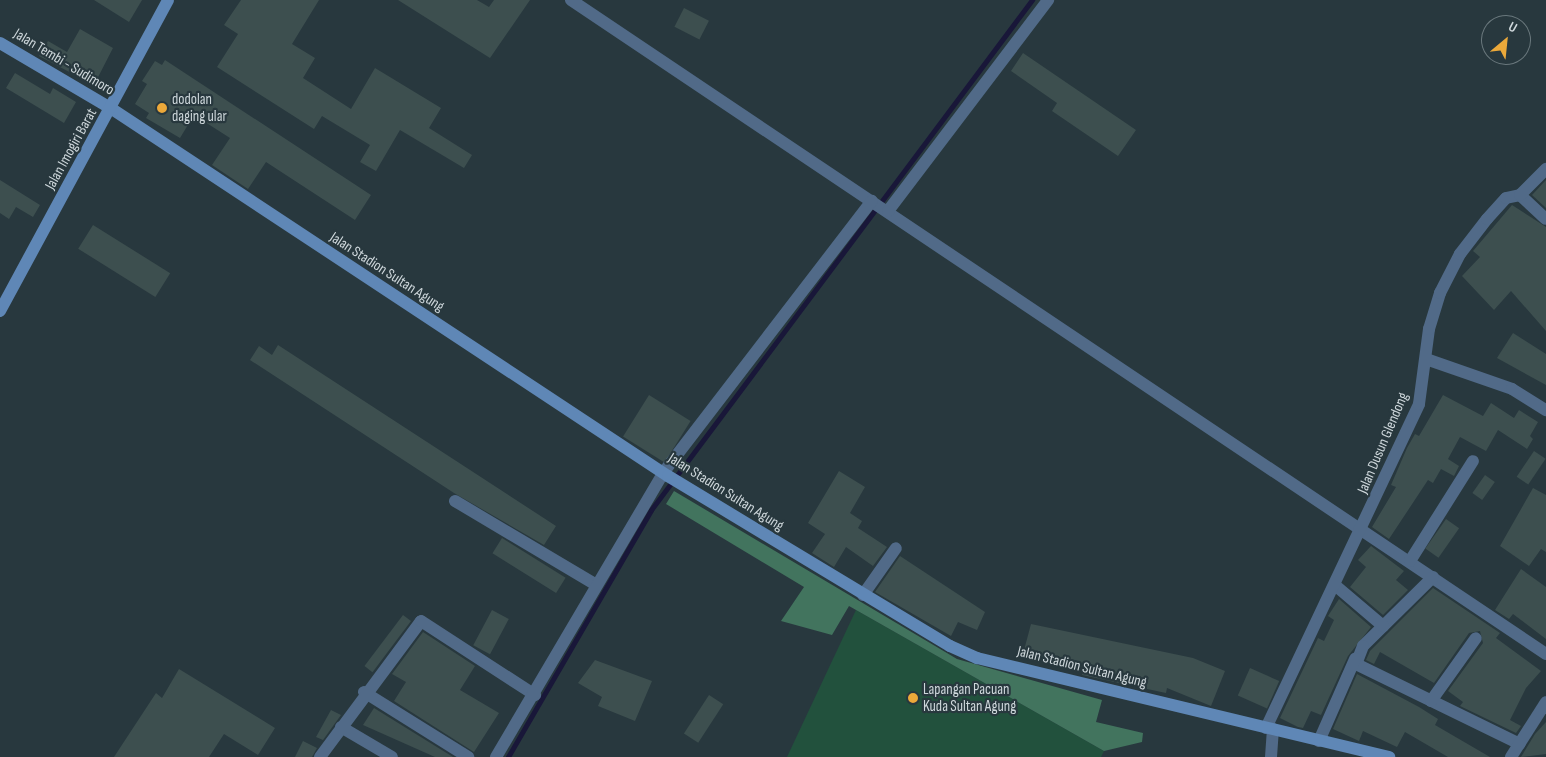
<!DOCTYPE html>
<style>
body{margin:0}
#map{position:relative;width:1546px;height:757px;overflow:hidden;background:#28383e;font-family:"Sofia Sans Condensed",sans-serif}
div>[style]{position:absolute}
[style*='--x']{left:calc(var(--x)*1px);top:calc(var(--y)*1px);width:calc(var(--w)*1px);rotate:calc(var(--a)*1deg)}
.green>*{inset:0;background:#22513d}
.forest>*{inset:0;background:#42745e}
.stream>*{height:4.5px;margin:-2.25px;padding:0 2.25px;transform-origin:2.25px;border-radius:2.25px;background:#191739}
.building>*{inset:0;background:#3d4f4f;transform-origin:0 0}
.street>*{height:12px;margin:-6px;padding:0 6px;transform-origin:6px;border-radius:6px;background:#516a88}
.secondary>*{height:12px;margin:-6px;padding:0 6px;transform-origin:6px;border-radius:6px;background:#5f87b6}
.dots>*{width:14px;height:14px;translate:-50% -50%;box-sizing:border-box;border:2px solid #28383e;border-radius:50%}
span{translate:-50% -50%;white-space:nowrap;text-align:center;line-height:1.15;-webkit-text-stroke:4.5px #28383e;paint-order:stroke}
.street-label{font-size:15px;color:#ced7db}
.poi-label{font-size:15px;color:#ced7db}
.left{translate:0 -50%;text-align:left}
.north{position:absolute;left:1481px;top:15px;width:50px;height:50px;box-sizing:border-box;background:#28383e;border:1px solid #6a787d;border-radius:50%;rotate:28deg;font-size:14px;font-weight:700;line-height:20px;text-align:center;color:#ced7db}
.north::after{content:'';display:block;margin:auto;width:18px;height:22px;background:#eca93a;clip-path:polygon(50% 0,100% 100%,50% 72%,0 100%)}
</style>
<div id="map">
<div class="green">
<div style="clip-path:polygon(856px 610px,1104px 751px,1101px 757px,787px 757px)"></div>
</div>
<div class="forest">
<div style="clip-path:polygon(674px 491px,957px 659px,1102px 700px,1096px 722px,1143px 733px,1142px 742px,1104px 751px,849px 606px,832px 635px,781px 621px,804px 587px,666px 504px)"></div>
</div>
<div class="stream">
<div style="--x:508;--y:757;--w:285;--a:-59.9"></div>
<div style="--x:651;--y:510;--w:637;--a:-53.24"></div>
</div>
<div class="building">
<div style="clip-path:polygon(94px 0,142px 0,129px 22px)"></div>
<div style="clip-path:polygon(241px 0,319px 0,292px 44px,315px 58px,303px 78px,351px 109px,375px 68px,441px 108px,429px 128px,472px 155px,464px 168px,400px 130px,376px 171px,360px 162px,370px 145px,322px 116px,314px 129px,217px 67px,238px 34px,224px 25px)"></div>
<div style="clip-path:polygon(398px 0,477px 0,489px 7px,494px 0,530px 0,490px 58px)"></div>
<div style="left:684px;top:8px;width:28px;height:21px;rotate:27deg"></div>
<div style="clip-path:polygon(80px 29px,113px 48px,94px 85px,39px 56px,48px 41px,67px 52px)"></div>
<div style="clip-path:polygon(1023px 53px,1136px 130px,1118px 156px,1052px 111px,1057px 103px,1011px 71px)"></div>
<div style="clip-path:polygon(165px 60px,371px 195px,355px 220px,266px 162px,248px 189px,212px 165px,230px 138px,194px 115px,180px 138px,146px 118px,149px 113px,135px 104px,147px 84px,142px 81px,155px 61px,162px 65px)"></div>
<div style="clip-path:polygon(15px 73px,50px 94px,53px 88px,76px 102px,64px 123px,6px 88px)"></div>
<div style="clip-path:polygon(0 180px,40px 205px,33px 217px,16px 207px,9px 219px,0 213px)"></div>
<div style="clip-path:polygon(1546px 180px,1546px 208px,1532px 195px)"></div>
<div style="clip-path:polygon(1512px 205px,1546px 227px,1546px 331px,1511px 291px,1494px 310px,1462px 276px,1480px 257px,1473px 251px)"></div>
<div style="left:93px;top:225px;width:91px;height:28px;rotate:32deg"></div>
<div style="clip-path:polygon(1513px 333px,1546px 354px,1546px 385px,1497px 358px)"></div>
<div style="clip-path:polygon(278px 345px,556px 526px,544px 545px,454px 493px,250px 360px,259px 346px,272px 355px)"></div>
<div style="left:649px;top:395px;width:49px;height:49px;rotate:32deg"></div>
<div style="clip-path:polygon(1443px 395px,1483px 416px,1491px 403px,1514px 418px,1519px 410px,1538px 422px,1530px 436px,1533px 439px,1527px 449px,1498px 430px,1486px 451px,1460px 437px,1448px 459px,1459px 466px,1454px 476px,1441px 469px,1433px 483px,1428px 480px,1389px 539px,1372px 527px,1396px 487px,1391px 485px,1407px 448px,1415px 434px,1419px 436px)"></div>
<div style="left:1534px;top:451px;width:14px;height:31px;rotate:34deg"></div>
<div style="clip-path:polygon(839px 471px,865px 487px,850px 513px,862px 521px,858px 528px,887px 547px,873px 566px,846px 547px,834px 567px,812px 553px,825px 534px,808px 523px)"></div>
<div style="left:1485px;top:475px;width:12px;height:22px;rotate:35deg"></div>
<div style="clip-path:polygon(1533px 488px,1546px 495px,1546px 552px,1541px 549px,1529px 566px,1500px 546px)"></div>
<div style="left:1446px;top:519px;width:16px;height:36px;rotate:35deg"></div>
<div style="left:502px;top:538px;width:75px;height:18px;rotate:32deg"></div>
<div style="clip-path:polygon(1371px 546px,1404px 571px,1396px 580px,1408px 590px,1383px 615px,1350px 587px,1366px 567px,1358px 560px)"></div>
<div style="clip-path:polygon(900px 556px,985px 612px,977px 630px,958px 622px,951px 636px,875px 592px)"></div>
<div style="clip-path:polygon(1521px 569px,1546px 587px,1546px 639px,1513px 614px,1509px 619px,1495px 610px)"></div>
<div style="clip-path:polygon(1433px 588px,1500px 633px,1496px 638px,1541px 671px,1526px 688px,1510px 720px,1521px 726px,1516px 733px,1460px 706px,1463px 702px,1448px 691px,1483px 643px,1480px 631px,1469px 633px,1434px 683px,1380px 652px,1374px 664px,1366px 660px,1370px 651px)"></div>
<div style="clip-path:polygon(1339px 599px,1371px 627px,1348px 656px,1321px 715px,1311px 711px,1303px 728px,1298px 727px,1280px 718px,1318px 638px,1324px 641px,1334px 620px,1328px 616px)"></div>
<div style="left:492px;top:610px;width:19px;height:40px;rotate:28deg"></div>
<div style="left:403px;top:615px;width:10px;height:64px;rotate:37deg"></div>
<div style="clip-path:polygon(1031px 624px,1193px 658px,1225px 671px,1211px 706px,1167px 688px,1166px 693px,1082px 675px,1083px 670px,1023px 654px)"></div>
<div style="clip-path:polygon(423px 632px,475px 666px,460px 690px,499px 713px,474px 752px,394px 701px,406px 682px,392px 674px)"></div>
<div style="clip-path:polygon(595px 660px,652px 681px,635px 721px,598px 706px,602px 697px,578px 683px)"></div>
<div style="left:1250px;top:668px;width:32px;height:30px;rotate:24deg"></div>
<div style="clip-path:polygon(179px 669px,275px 728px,258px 755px,224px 734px,209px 757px,114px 757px,156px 693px,162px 698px)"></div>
<div style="clip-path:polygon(1357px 674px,1419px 707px,1438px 719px,1435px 725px,1490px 757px,1448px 757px,1405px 732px,1397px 747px,1363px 731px,1359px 741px,1333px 729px)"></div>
<div style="left:709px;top:695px;width:17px;height:46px;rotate:33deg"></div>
<div style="clip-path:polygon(374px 708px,453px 757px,435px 757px,363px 725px)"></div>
<div style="clip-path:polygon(331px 710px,341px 715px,323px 740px,316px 737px)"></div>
<div style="clip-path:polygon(1546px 722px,1546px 754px,1521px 757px,1535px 734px)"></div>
<div style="clip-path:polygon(303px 741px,317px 748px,312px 757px,295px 757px)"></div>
</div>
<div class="street">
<div style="--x:571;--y:0;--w:1174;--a:33.85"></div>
<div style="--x:1520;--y:195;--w:35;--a:43"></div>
<div style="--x:888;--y:211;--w:265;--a:-52.8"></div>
<div style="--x:1426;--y:359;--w:91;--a:19.2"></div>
<div style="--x:1512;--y:389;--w:40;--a:32"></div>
<div style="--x:455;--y:501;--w:163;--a:30.7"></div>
<div style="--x:1410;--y:561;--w:118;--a:-57.8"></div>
<div style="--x:1433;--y:577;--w:98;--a:135.4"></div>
<div style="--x:1363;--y:646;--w:19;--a:111"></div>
<div style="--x:1356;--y:664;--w:182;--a:26"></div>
<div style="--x:1336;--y:586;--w:62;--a:40.4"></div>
<div style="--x:863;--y:595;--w:57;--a:-54.9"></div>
<div style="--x:364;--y:692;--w:123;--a:32"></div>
<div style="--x:1431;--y:701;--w:77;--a:-54.5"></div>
<div style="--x:341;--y:727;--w:59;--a:30.5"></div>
<div style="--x:1266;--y:728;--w:358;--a:-64.7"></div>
<div style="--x:1419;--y:404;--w:76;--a:-82.4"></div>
<div style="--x:1429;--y:329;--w:38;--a:-73"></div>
<div style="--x:1440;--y:293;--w:44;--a:-62.9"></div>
<div style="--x:1460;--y:254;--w:44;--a:-52.4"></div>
<div style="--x:1487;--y:219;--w:28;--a:-48"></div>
<div style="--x:1506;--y:198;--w:14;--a:-12"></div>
<div style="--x:1520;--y:195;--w:37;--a:-45"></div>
<div style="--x:1319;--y:741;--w:90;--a:-66.3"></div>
<div style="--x:320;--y:757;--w:169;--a:-53.4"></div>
<div style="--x:421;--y:621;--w:136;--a:33"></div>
<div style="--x:496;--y:757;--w:329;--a:-59.5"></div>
<div style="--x:663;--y:473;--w:343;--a:-52.5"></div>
<div style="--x:1271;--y:757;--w:28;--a:-86"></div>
<div style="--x:1511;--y:757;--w:65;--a:-57.5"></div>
</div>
<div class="secondary">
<div style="--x:0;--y:43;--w:130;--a:30.5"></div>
<div style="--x:112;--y:109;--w:666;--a:33.43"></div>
<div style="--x:668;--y:476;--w:329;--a:31.1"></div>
<div style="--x:950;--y:646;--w:30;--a:24"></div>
<div style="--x:977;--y:658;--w:424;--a:13.5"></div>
<div style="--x:0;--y:311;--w:353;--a:-61.6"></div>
</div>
<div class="dots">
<div style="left:162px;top:108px;background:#eca93a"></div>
<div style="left:913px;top:698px;background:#eca93a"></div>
</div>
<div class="street-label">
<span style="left:64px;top:62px;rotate:31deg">Jalan Tembi - Sudimoro</span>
<span style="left:71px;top:149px;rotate:-61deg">Jalan Imogiri Barat</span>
<span style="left:387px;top:272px;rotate:33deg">Jalan Stadion Sultan Agung</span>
<span style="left:1383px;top:443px;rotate:-67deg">Jalan Dusun Glendong</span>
<span style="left:726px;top:492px;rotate:32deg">Jalan Stadion Sultan Agung</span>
<span style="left:1082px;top:667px;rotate:14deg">Jalan Stadion Sultan Agung</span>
</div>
<div class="poi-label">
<span class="left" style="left:172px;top:108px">dodolan<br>daging ular</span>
<span class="left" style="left:923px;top:698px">Lapangan Pacuan<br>Kuda Sultan Agung</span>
</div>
<div class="north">U</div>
</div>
